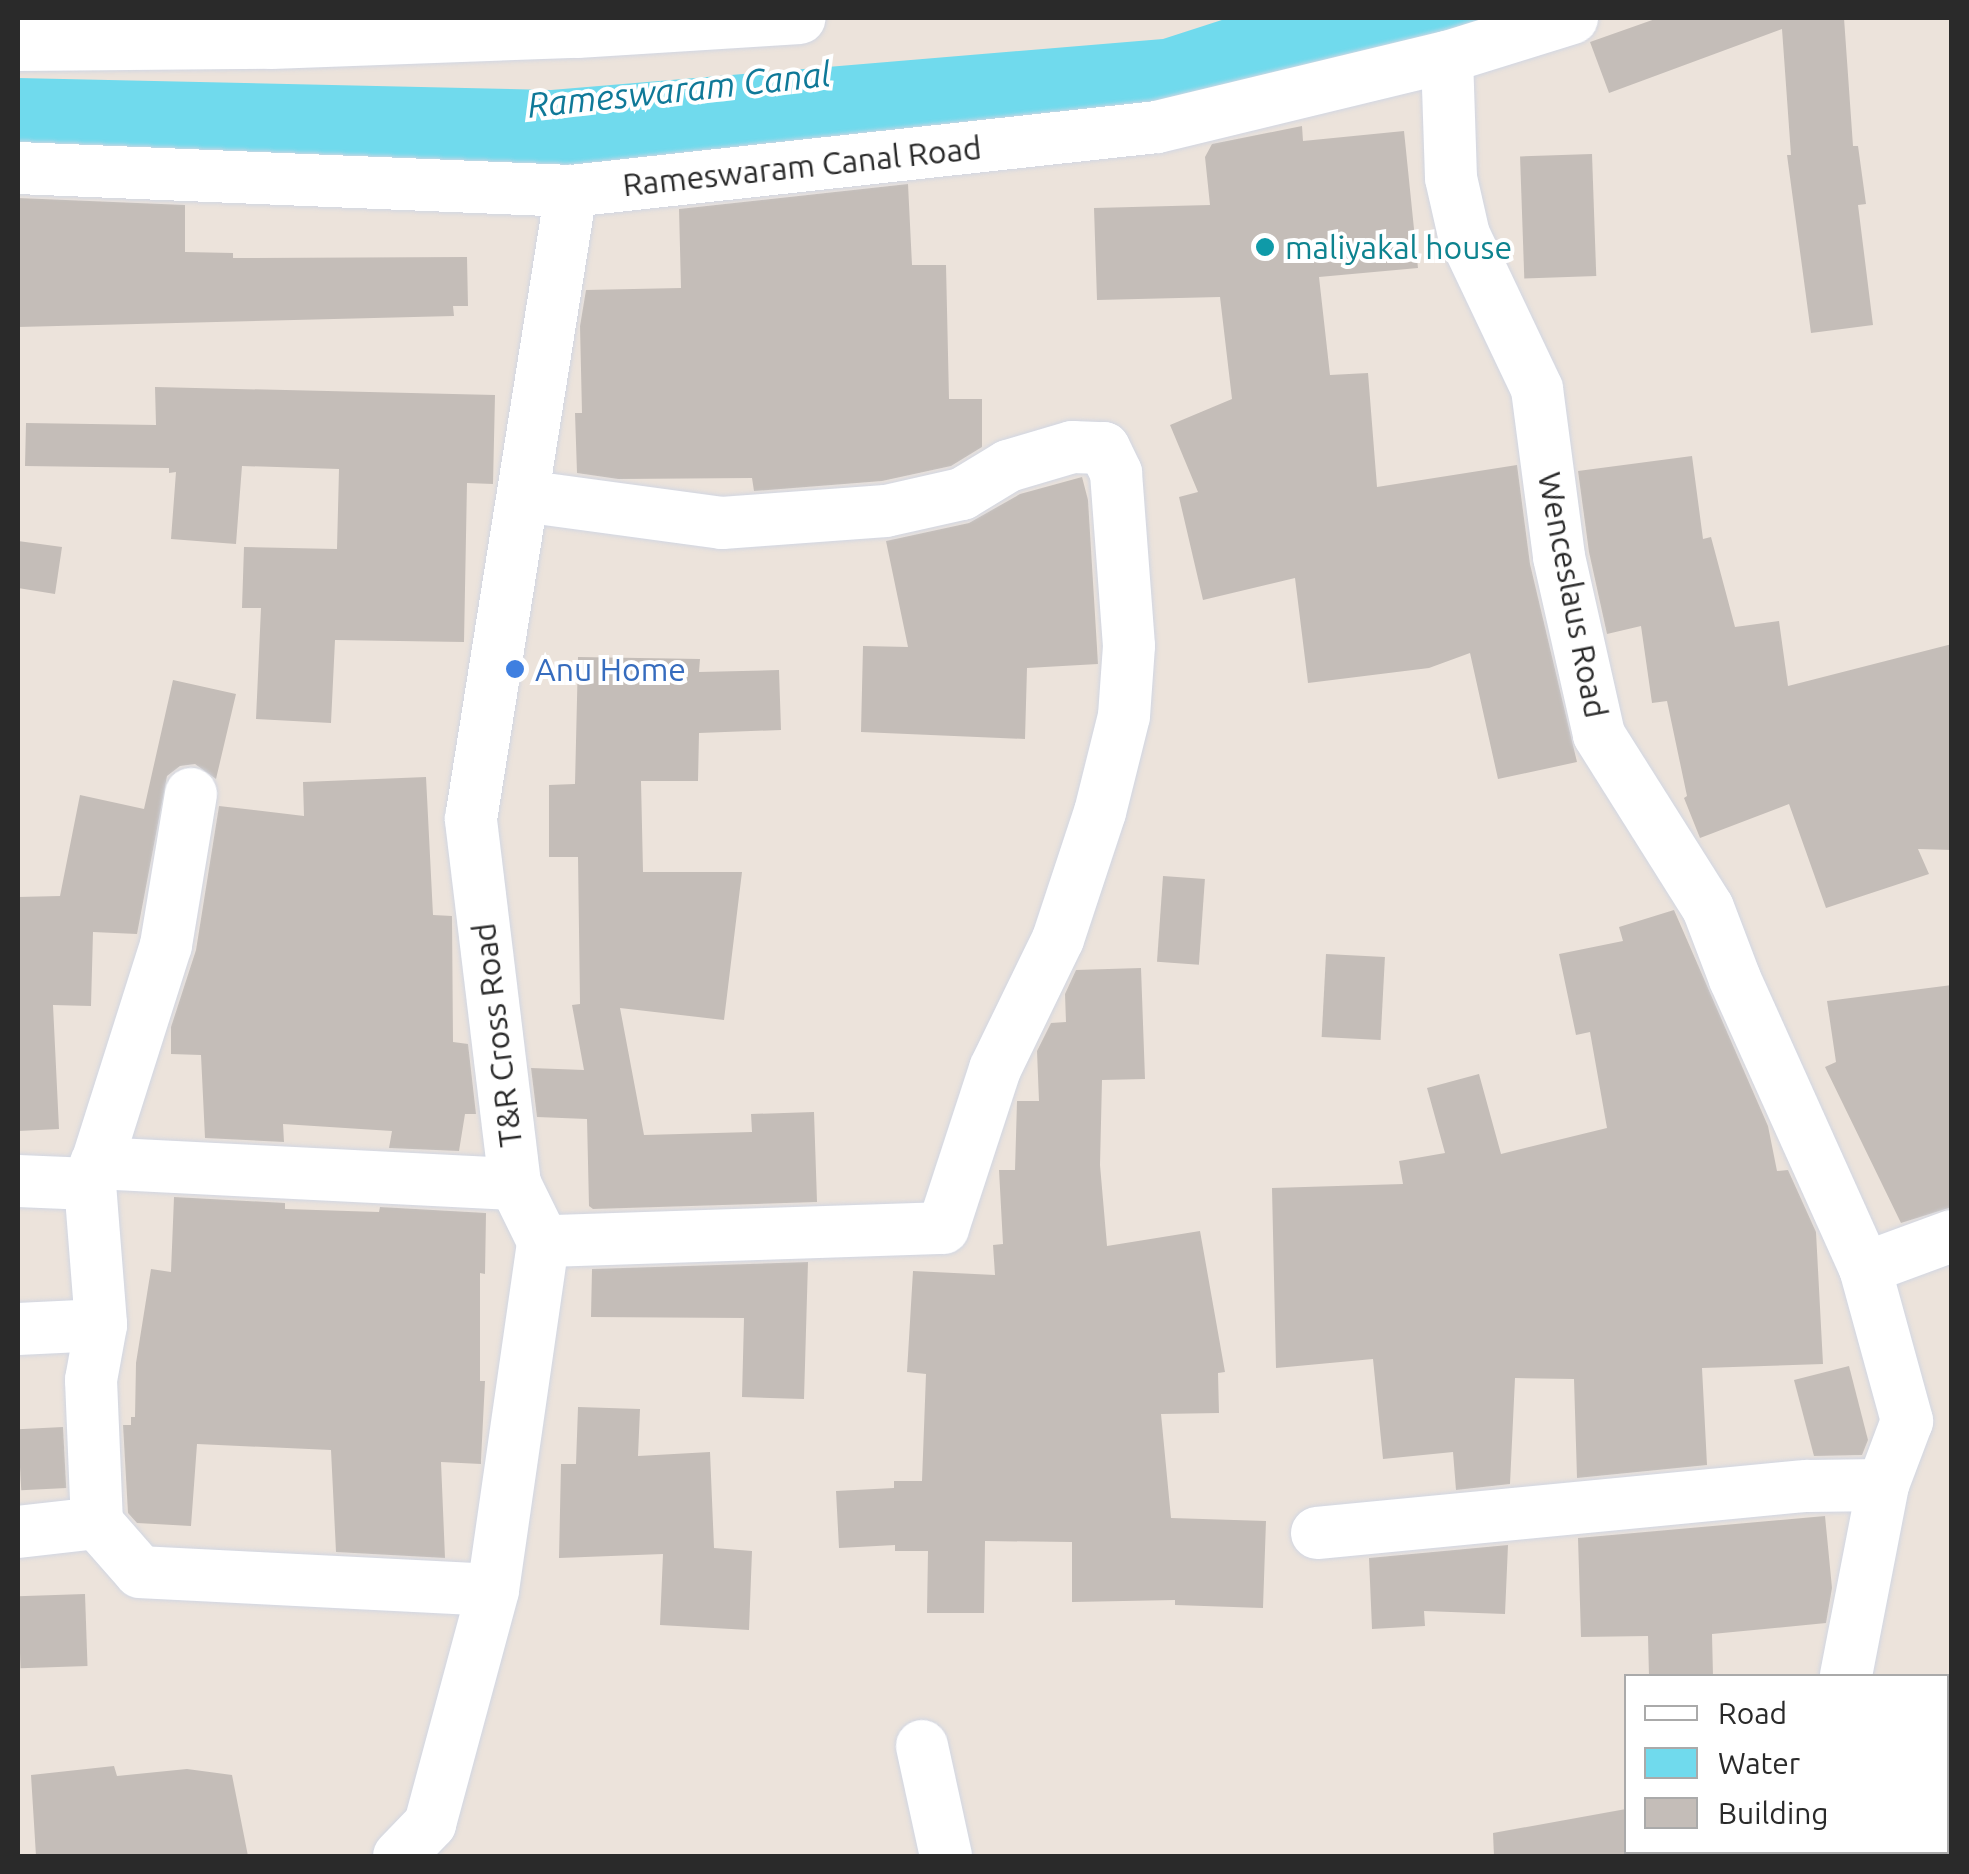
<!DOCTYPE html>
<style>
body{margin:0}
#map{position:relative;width:1969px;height:1874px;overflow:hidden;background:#ece3db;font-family:Ubuntu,sans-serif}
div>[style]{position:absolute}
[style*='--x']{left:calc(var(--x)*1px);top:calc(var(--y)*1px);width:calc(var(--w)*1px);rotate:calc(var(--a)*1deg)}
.water>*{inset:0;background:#70daed}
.building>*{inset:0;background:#c4bdb8;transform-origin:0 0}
.roads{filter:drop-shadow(0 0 2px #d1d6e2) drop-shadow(0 0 2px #d1d6e2)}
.minor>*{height:52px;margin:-26px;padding:0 26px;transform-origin:26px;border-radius:26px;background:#fff}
.dots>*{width:28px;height:28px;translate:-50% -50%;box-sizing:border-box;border:5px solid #fff;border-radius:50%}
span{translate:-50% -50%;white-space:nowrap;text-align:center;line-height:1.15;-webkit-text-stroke:8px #fff;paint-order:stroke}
.street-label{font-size:32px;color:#2a2a2a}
.culture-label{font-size:32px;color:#0d838f}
.left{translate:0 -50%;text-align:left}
.shop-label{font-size:32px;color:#366cbe}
.water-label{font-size:35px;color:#0f7998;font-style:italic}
.frame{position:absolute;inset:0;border:20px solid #2a2a2a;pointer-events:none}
.legend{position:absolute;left:1624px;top:1674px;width:325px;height:180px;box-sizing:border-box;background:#fff;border:2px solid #aaa;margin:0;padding:12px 18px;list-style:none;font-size:30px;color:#2a2a2a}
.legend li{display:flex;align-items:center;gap:20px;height:50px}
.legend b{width:50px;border:2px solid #aaa}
</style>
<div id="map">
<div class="water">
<div style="clip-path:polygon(1228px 18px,1542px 18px,1172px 107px,556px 171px,18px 149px,18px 78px,551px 90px,1163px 39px)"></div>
</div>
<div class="building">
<div style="clip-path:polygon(1658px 18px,1844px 18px,1853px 146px,1858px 146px,1866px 204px,1858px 205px,1873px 325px,1811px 333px,1787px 155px,1791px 155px,1782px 29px,1609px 93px,1590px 42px)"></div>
<div style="clip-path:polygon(1302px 126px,1303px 141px,1404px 131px,1418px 268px,1319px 277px,1330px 375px,1368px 373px,1377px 487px,1517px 465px,1530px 564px,1577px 762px,1498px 779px,1470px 653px,1429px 668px,1308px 683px,1295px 578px,1203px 600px,1179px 497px,1198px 492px,1170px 425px,1232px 399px,1220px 297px,1097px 300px,1094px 208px,1210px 205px,1205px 157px,1212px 144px)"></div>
<div style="left:1592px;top:154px;width:122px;height:72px;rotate:88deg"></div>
<div style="clip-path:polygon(908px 184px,912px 265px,946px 265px,949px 399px,982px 399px,982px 447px,951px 466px,882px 481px,754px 491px,752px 478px,618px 479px,577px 473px,575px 413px,582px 413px,580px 326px,586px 290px,681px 288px,679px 209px)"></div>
<div style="clip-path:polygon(18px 198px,185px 205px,185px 252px,233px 253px,233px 258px,467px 257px,468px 306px,453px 306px,454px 316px,18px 327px)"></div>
<div style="clip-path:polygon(155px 387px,495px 395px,493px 484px,467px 483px,464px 642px,335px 640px,331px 723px,256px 719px,261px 608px,242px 608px,244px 547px,337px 549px,339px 469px,242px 466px,236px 544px,171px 539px,176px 472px,169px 473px,169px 468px,25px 466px,26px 423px,156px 425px)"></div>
<div style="clip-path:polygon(1692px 456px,1703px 539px,1711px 537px,1735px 627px,1779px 621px,1788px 686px,1952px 644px,1952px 850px,1918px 849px,1929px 874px,1826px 908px,1789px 804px,1700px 838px,1684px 798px,1687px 796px,1667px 701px,1652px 703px,1641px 626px,1607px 634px,1589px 552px,1578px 471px)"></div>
<div style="clip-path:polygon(1082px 477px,1088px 500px,1098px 664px,1027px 668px,1025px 739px,861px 732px,863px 646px,908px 647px,886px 541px,969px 523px,1020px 494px)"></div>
<div style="clip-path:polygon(18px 541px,62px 547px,55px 594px,18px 588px)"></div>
<div style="clip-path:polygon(578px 657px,700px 659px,699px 672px,779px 670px,781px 730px,699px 733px,698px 781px,641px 781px,643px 872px,742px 872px,724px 1020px,620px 1008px,644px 1135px,752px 1132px,751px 1114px,814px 1112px,817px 1202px,593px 1209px,589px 1206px,587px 1119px,537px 1117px,531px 1068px,584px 1070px,572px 1005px,580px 1004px,578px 857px,549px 857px,549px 785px,575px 784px)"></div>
<div style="clip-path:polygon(173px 680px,236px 694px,216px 779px,195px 764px,180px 766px,167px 776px,137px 934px,93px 932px,91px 1006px,53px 1005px,59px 1129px,18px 1131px,18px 897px,60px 896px,80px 795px,144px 809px)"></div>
<div style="clip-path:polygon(426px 777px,433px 915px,452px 916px,453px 1042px,468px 1044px,476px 1114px,465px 1114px,459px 1151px,389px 1148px,392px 1131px,283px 1124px,284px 1142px,205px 1138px,201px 1055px,171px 1054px,171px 1027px,196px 950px,219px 806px,304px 816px,303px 782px)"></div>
<div style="left:1163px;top:876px;width:42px;height:86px;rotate:4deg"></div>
<div style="clip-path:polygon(1674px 910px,1768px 1126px,1777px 1171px,1788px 1170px,1816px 1232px,1823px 1364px,1702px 1368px,1707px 1465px,1577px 1478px,1574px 1379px,1515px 1378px,1510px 1484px,1456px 1490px,1453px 1452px,1383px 1459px,1373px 1359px,1276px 1368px,1272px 1188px,1403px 1184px,1399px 1161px,1445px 1153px,1427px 1088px,1479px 1074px,1501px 1154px,1607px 1128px,1590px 1032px,1576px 1035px,1559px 954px,1623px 941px,1619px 927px)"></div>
<div style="left:1326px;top:954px;width:59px;height:83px;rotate:3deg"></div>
<div style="clip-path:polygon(1141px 968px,1145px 1079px,1102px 1080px,1100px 1165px,1107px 1246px,1200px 1231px,1225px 1372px,1218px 1373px,1219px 1413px,1161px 1414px,1171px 1518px,1266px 1521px,1263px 1608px,1175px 1605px,1175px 1600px,1072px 1602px,1072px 1542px,985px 1541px,984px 1613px,927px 1613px,928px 1551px,895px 1551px,895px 1545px,839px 1548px,836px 1491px,894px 1488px,894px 1481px,922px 1481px,926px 1374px,907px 1372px,913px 1271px,995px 1275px,993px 1245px,1003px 1244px,999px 1170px,1015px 1170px,1017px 1101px,1039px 1101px,1037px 1051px,1051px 1023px,1066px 1022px,1065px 994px,1076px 970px)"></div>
<div style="clip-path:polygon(1952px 985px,1952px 1207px,1901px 1223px,1825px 1067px,1836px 1062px,1827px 1001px)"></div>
<div style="clip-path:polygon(174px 1197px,285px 1203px,285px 1209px,379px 1212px,380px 1207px,486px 1213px,485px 1274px,480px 1273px,480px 1381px,485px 1381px,481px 1460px,481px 1464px,441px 1462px,445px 1558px,336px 1552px,331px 1450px,197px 1444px,191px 1526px,137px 1523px,128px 1513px,123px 1425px,131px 1425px,131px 1417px,135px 1417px,136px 1363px,151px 1269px,171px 1272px)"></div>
<div style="clip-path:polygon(808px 1262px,804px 1399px,742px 1397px,744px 1318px,591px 1317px,592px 1269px)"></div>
<div style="clip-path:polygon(1849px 1366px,1868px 1440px,1862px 1455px,1814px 1456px,1794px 1380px)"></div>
<div style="clip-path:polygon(578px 1407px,640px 1409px,638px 1456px,710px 1452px,714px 1548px,752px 1551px,749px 1630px,660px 1625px,663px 1554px,559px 1558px,561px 1464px,576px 1464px)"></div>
<div style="left:63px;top:1427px;width:61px;height:45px;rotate:87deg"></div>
<div style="clip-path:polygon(1825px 1516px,1832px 1588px,1826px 1623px,1712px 1634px,1713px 1676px,1649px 1676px,1648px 1636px,1581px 1637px,1578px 1538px)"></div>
<div style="clip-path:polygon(1508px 1545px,1505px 1614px,1424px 1611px,1425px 1626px,1372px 1629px,1369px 1558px)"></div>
<div style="left:85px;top:1594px;width:72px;height:67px;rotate:88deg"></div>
<div style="clip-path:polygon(114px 1766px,117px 1776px,187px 1769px,232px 1775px,248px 1856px,36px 1856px,31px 1775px)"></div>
<div style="clip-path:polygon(1626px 1809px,1626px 1856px,1494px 1856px,1493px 1833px)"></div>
</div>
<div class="roads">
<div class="minor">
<div style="--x:18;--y:45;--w:253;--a:-0.5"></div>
<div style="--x:271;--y:43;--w:306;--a:-2.1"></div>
<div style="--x:577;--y:32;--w:223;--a:-3.6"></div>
<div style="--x:1447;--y:57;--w:121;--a:88.1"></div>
<div style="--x:1451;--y:178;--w:58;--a:77.2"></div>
<div style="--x:1464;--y:235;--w:170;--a:64.6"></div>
<div style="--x:1537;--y:389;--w:169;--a:82.5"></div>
<div style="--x:1559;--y:557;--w:182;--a:77.3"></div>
<div style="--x:1599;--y:735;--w:204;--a:57.8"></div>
<div style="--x:1708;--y:908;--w:76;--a:69.2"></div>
<div style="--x:1735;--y:979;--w:317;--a:65.8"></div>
<div style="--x:1865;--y:1268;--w:159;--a:74.6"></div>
<div style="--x:1907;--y:1421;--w:68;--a:110.6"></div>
<div style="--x:1883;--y:1485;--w:195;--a:101"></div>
<div style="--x:18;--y:168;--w:553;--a:2.38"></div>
<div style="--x:571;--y:191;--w:589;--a:-6.23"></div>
<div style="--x:1157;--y:127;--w:298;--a:-13.6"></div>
<div style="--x:1447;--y:57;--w:131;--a:-17.3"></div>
<div style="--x:523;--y:496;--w:201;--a:7.7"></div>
<div style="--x:722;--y:523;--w:164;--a:-4.2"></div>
<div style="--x:886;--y:511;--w:78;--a:-12.6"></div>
<div style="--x:962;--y:494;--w:54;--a:-31.3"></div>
<div style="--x:1008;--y:466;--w:67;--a:-16.5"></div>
<div style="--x:1072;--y:447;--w:32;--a:2"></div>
<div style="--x:1104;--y:448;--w:28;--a:64"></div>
<div style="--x:1116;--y:473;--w:173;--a:85.7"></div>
<div style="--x:1129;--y:646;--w:70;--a:94.1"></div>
<div style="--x:1124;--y:716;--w:99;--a:104"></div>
<div style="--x:1100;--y:812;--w:134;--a:108.3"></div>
<div style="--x:1058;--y:939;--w:144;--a:115.9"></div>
<div style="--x:995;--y:1069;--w:167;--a:108.1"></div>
<div style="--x:943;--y:1228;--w:400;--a:178.1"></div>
<div style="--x:191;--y:794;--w:153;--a:99.4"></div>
<div style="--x:166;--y:945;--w:251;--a:107.6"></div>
<div style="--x:90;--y:1184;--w:141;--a:85.5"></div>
<div style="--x:101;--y:1325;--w:56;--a:100.3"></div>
<div style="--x:91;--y:1380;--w:143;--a:87.6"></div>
<div style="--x:97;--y:1523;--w:65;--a:48.7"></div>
<div style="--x:140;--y:1572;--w:353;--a:2.9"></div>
<div style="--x:96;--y:1163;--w:420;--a:2.9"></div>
<div style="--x:18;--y:1181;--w:72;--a:2.4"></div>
<div style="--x:1865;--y:1268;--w:93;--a:-20.2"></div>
<div style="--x:18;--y:1329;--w:83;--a:-2.8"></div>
<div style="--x:18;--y:1532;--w:80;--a:-6.5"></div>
<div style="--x:1317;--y:1533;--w:492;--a:-5.5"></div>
<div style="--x:1807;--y:1486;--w:76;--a:-0.8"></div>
<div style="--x:922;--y:1746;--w:113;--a:77.7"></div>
<div style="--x:1845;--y:1852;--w:5;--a:53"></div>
<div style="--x:399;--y:1856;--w:45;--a:-45.9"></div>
<div style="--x:430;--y:1824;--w:242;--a:-74.9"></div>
<div style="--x:493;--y:1590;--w:353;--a:-81.8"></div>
<div style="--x:543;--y:1241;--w:64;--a:-116.2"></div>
<div style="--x:515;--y:1184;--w:368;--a:-96.9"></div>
<div style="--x:471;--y:819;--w:636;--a:-80.95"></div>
</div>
</div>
<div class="dots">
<div style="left:1265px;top:247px;background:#0f9aa8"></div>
<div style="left:515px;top:669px;background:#3f7fe0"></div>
</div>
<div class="street-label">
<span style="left:802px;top:166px;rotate:-6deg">Rameswaram Canal Road</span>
<span style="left:1573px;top:595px;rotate:79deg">Wenceslaus Road</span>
<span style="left:497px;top:1035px;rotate:-97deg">T&amp;R Cross Road</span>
</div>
<div class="culture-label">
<span class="left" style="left:1285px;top:247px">maliyakal house</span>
</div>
<div class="shop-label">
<span class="left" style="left:535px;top:669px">Anu Home</span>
</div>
<div class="water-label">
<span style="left:679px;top:89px;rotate:-6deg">Rameswaram Canal</span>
</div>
<div class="frame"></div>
<ul class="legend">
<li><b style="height:12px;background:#fff"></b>Road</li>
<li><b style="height:28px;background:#70daed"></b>Water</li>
<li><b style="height:28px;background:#c4bdb8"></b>Building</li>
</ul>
</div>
